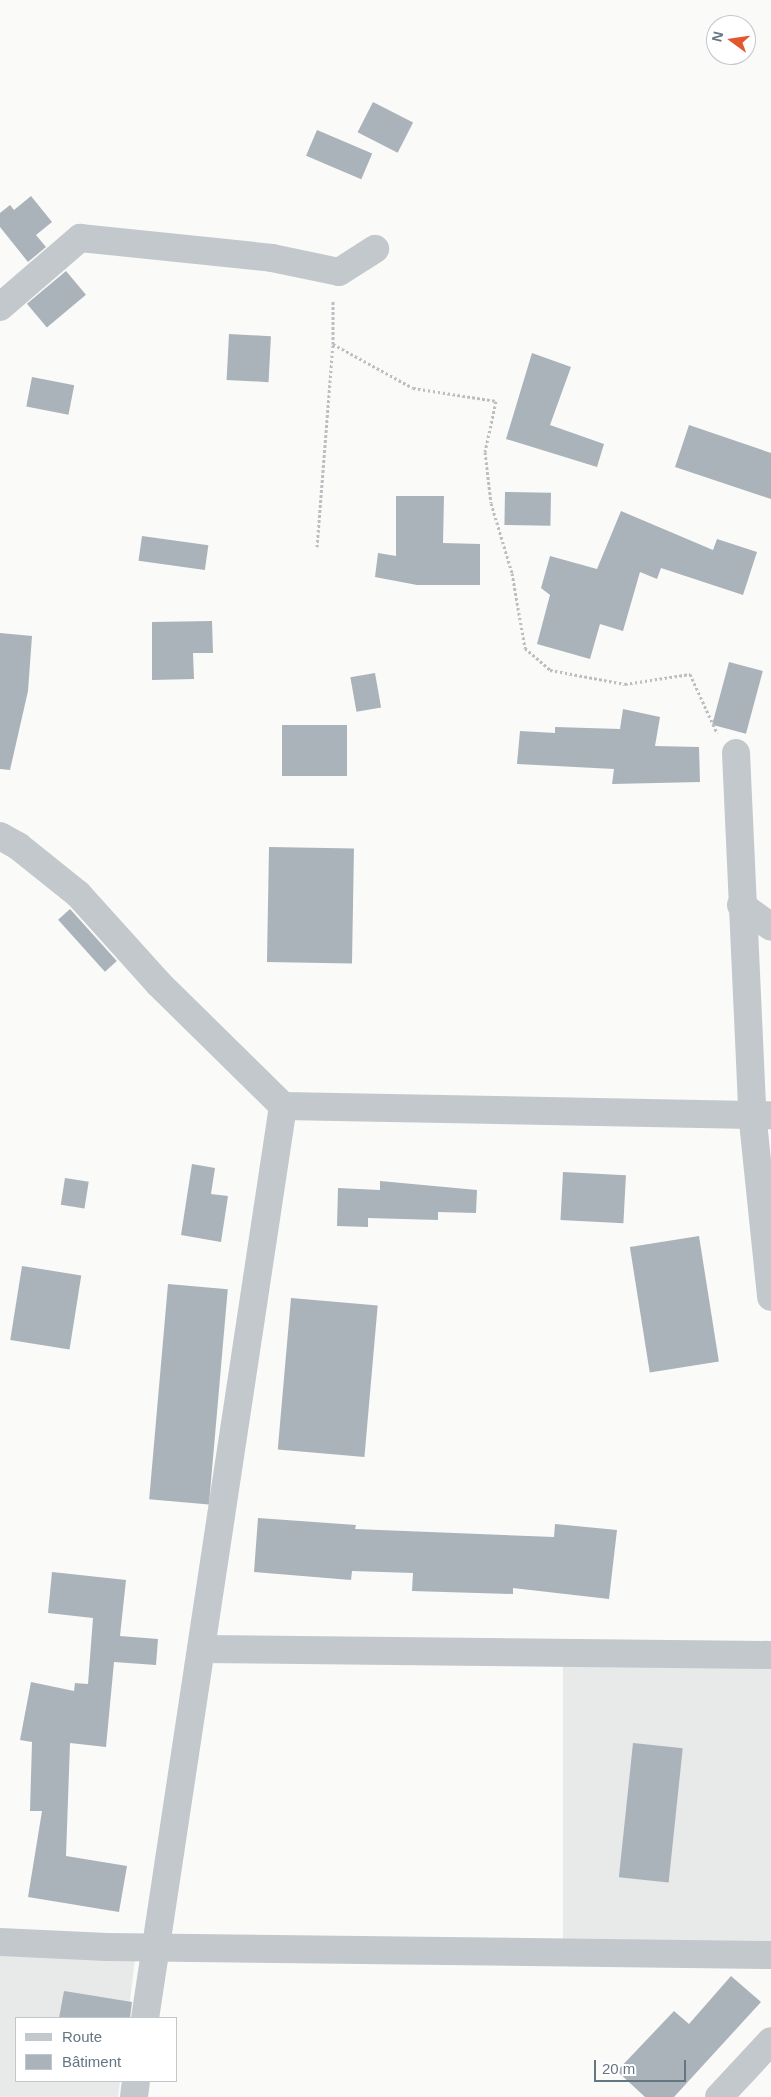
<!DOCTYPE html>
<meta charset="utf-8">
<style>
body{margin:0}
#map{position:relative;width:771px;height:2097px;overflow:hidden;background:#fafaf8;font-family:Helvetica,sans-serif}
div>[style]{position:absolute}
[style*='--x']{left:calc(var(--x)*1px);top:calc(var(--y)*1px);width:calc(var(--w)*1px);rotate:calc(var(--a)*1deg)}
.built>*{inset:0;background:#e8e9e9;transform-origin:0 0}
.building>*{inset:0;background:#aab3b9;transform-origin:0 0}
.path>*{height:3px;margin-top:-1.5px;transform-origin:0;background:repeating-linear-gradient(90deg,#bbbfc2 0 2.5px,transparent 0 5px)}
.minor>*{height:28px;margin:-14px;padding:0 14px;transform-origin:14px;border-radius:14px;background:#c3c8cc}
span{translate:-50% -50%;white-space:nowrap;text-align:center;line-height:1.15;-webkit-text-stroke:5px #fff;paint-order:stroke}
.legend{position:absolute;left:15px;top:2017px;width:162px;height:65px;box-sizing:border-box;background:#fff;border:1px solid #c1c8cd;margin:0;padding:6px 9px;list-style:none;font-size:15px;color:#657683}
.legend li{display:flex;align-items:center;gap:10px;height:25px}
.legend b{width:25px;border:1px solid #c1c8cd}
.north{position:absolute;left:706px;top:15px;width:50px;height:50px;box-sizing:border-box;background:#fff;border:1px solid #c1c8cd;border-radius:50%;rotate:284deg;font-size:14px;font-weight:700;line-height:20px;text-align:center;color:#657683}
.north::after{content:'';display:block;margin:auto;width:18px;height:22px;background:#e4572e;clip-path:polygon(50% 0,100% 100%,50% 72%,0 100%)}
.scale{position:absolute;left:594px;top:2060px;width:92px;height:22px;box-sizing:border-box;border:2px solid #657683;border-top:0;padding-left:6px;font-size:15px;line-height:18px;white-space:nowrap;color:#657683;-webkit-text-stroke:4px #fff;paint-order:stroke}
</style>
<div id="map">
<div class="built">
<div style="left:771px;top:1666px;width:275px;height:208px;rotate:90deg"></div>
<div style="clip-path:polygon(0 1954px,135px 1959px,128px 2018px,16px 2018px,16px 2081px,120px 2081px,118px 2097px,0 2097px)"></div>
</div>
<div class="building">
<div style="left:373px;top:102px;width:45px;height:34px;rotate:27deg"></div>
<div style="left:317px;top:130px;width:60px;height:28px;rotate:23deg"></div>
<div style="clip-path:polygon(31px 196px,52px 222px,36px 235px,46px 247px,28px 262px,0 227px,0 213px,10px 205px,14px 210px)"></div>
<div style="left:66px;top:271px;width:31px;height:51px;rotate:50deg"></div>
<div style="left:229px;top:334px;width:42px;height:46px;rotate:3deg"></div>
<div style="clip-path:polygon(532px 353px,571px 367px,550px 425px,604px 444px,597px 467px,506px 439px)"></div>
<div style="left:32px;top:377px;width:43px;height:30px;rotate:11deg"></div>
<div style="clip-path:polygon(689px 425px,771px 453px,771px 499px,675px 467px)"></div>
<div style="left:505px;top:492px;width:46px;height:33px;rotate:1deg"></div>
<div style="clip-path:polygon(396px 496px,444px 496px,443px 543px,480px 544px,480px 585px,417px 585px,375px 577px,378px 553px,396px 556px)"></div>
<div style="clip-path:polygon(621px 511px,713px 550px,717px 539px,757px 552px,743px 595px,661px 568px,657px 579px,640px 572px,623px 631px,600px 624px,590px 659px,537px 644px,550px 595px,541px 588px,550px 556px,597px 569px)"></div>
<div style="left:142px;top:536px;width:67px;height:25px;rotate:8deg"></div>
<div style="clip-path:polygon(212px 621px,213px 653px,193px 653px,194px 679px,152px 680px,152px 622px)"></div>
<div style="clip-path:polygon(0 633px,32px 636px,28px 691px,10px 770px,0 769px)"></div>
<div style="left:729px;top:662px;width:35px;height:65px;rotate:15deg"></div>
<div style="left:375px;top:673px;width:35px;height:25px;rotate:80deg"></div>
<div style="clip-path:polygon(623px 709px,660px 717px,655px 746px,699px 747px,700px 782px,612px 784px,614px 769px,517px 764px,520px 731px,555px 733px,555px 727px,620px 729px)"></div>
<div style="left:282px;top:725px;width:65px;height:51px"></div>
<div style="left:269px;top:847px;width:85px;height:115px;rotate:1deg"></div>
<div style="left:70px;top:909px;width:70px;height:16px;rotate:48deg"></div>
<div style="clip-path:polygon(192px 1164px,215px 1168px,211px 1194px,228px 1196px,221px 1242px,181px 1235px)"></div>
<div style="left:563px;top:1172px;width:63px;height:48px;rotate:3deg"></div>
<div style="left:65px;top:1178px;width:24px;height:27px;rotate:9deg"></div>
<div style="clip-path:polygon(380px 1181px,477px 1190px,476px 1213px,438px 1212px,438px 1220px,368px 1218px,368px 1227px,337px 1226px,338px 1188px,380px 1190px)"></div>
<div style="left:699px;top:1236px;width:127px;height:70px;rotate:81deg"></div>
<div style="left:22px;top:1266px;width:60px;height:75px;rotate:9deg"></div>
<div style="left:168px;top:1284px;width:60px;height:216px;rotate:5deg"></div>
<div style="left:291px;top:1298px;width:87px;height:152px;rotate:5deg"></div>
<div style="clip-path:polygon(258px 1518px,356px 1525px,355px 1529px,554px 1537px,555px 1524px,617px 1530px,609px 1599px,513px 1588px,513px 1594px,412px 1591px,413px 1573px,352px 1571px,351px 1580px,254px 1572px)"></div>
<div style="clip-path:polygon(52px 1572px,126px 1580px,120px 1636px,158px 1639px,156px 1665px,114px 1662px,106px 1747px,70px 1743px,66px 1856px,127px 1866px,119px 1912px,28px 1897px,42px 1811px,30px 1811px,32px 1742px,20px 1740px,31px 1682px,74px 1691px,75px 1683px,88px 1684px,93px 1618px,48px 1613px)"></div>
<div style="left:633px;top:1743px;width:50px;height:135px;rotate:6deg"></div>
<div style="clip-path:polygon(731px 1976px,761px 2002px,674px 2097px,645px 2097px,617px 2071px,674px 2011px,689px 2024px)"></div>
<div style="clip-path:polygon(64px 1991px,132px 2002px,130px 2018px,59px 2018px)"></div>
</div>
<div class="path">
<div style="--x:333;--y:344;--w:91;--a:28.8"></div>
<div style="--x:413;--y:388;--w:84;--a:8.9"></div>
<div style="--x:496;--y:401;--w:52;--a:102.2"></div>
<div style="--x:485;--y:452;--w:51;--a:83.3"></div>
<div style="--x:491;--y:503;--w:73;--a:73.3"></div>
<div style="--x:512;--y:573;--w:76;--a:80.2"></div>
<div style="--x:525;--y:648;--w:33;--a:41"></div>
<div style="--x:550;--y:670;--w:76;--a:10.6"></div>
<div style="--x:625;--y:684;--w:66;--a:-8.7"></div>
<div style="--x:690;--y:674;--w:65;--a:65.4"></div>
<div style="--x:317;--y:547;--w:204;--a:-85.5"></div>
<div style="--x:333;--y:344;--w:43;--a:-90"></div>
</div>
<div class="minor">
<div style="--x:0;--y:307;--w:106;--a:-40.8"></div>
<div style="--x:80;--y:238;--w:193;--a:5.9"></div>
<div style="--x:272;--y:258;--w:68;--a:11.8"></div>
<div style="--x:339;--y:272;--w:43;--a:-32.6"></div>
<div style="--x:736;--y:753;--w:359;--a:87.4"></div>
<div style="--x:752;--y:1112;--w:186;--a:84.1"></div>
<div style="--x:0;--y:836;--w:21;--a:29"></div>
<div style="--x:18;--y:846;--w:77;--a:38.7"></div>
<div style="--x:78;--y:894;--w:120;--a:48"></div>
<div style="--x:158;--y:983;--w:175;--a:44.5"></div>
<div style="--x:283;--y:1106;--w:922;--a:98.6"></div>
<div style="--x:741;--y:905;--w:37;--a:36"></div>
<div style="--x:283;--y:1106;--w:486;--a:1.1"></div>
<div style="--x:201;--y:1649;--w:570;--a:0.6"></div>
<div style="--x:0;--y:1942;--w:107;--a:2.7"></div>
<div style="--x:107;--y:1947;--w:664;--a:0.69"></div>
<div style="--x:134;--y:2097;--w:16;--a:-83"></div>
<div style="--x:719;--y:2097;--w:76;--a:-47.1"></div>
</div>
<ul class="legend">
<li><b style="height:6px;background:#c3c8cc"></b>Route</li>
<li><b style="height:14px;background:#aab3b9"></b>Bâtiment</li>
</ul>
<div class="north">N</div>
<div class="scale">20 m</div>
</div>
